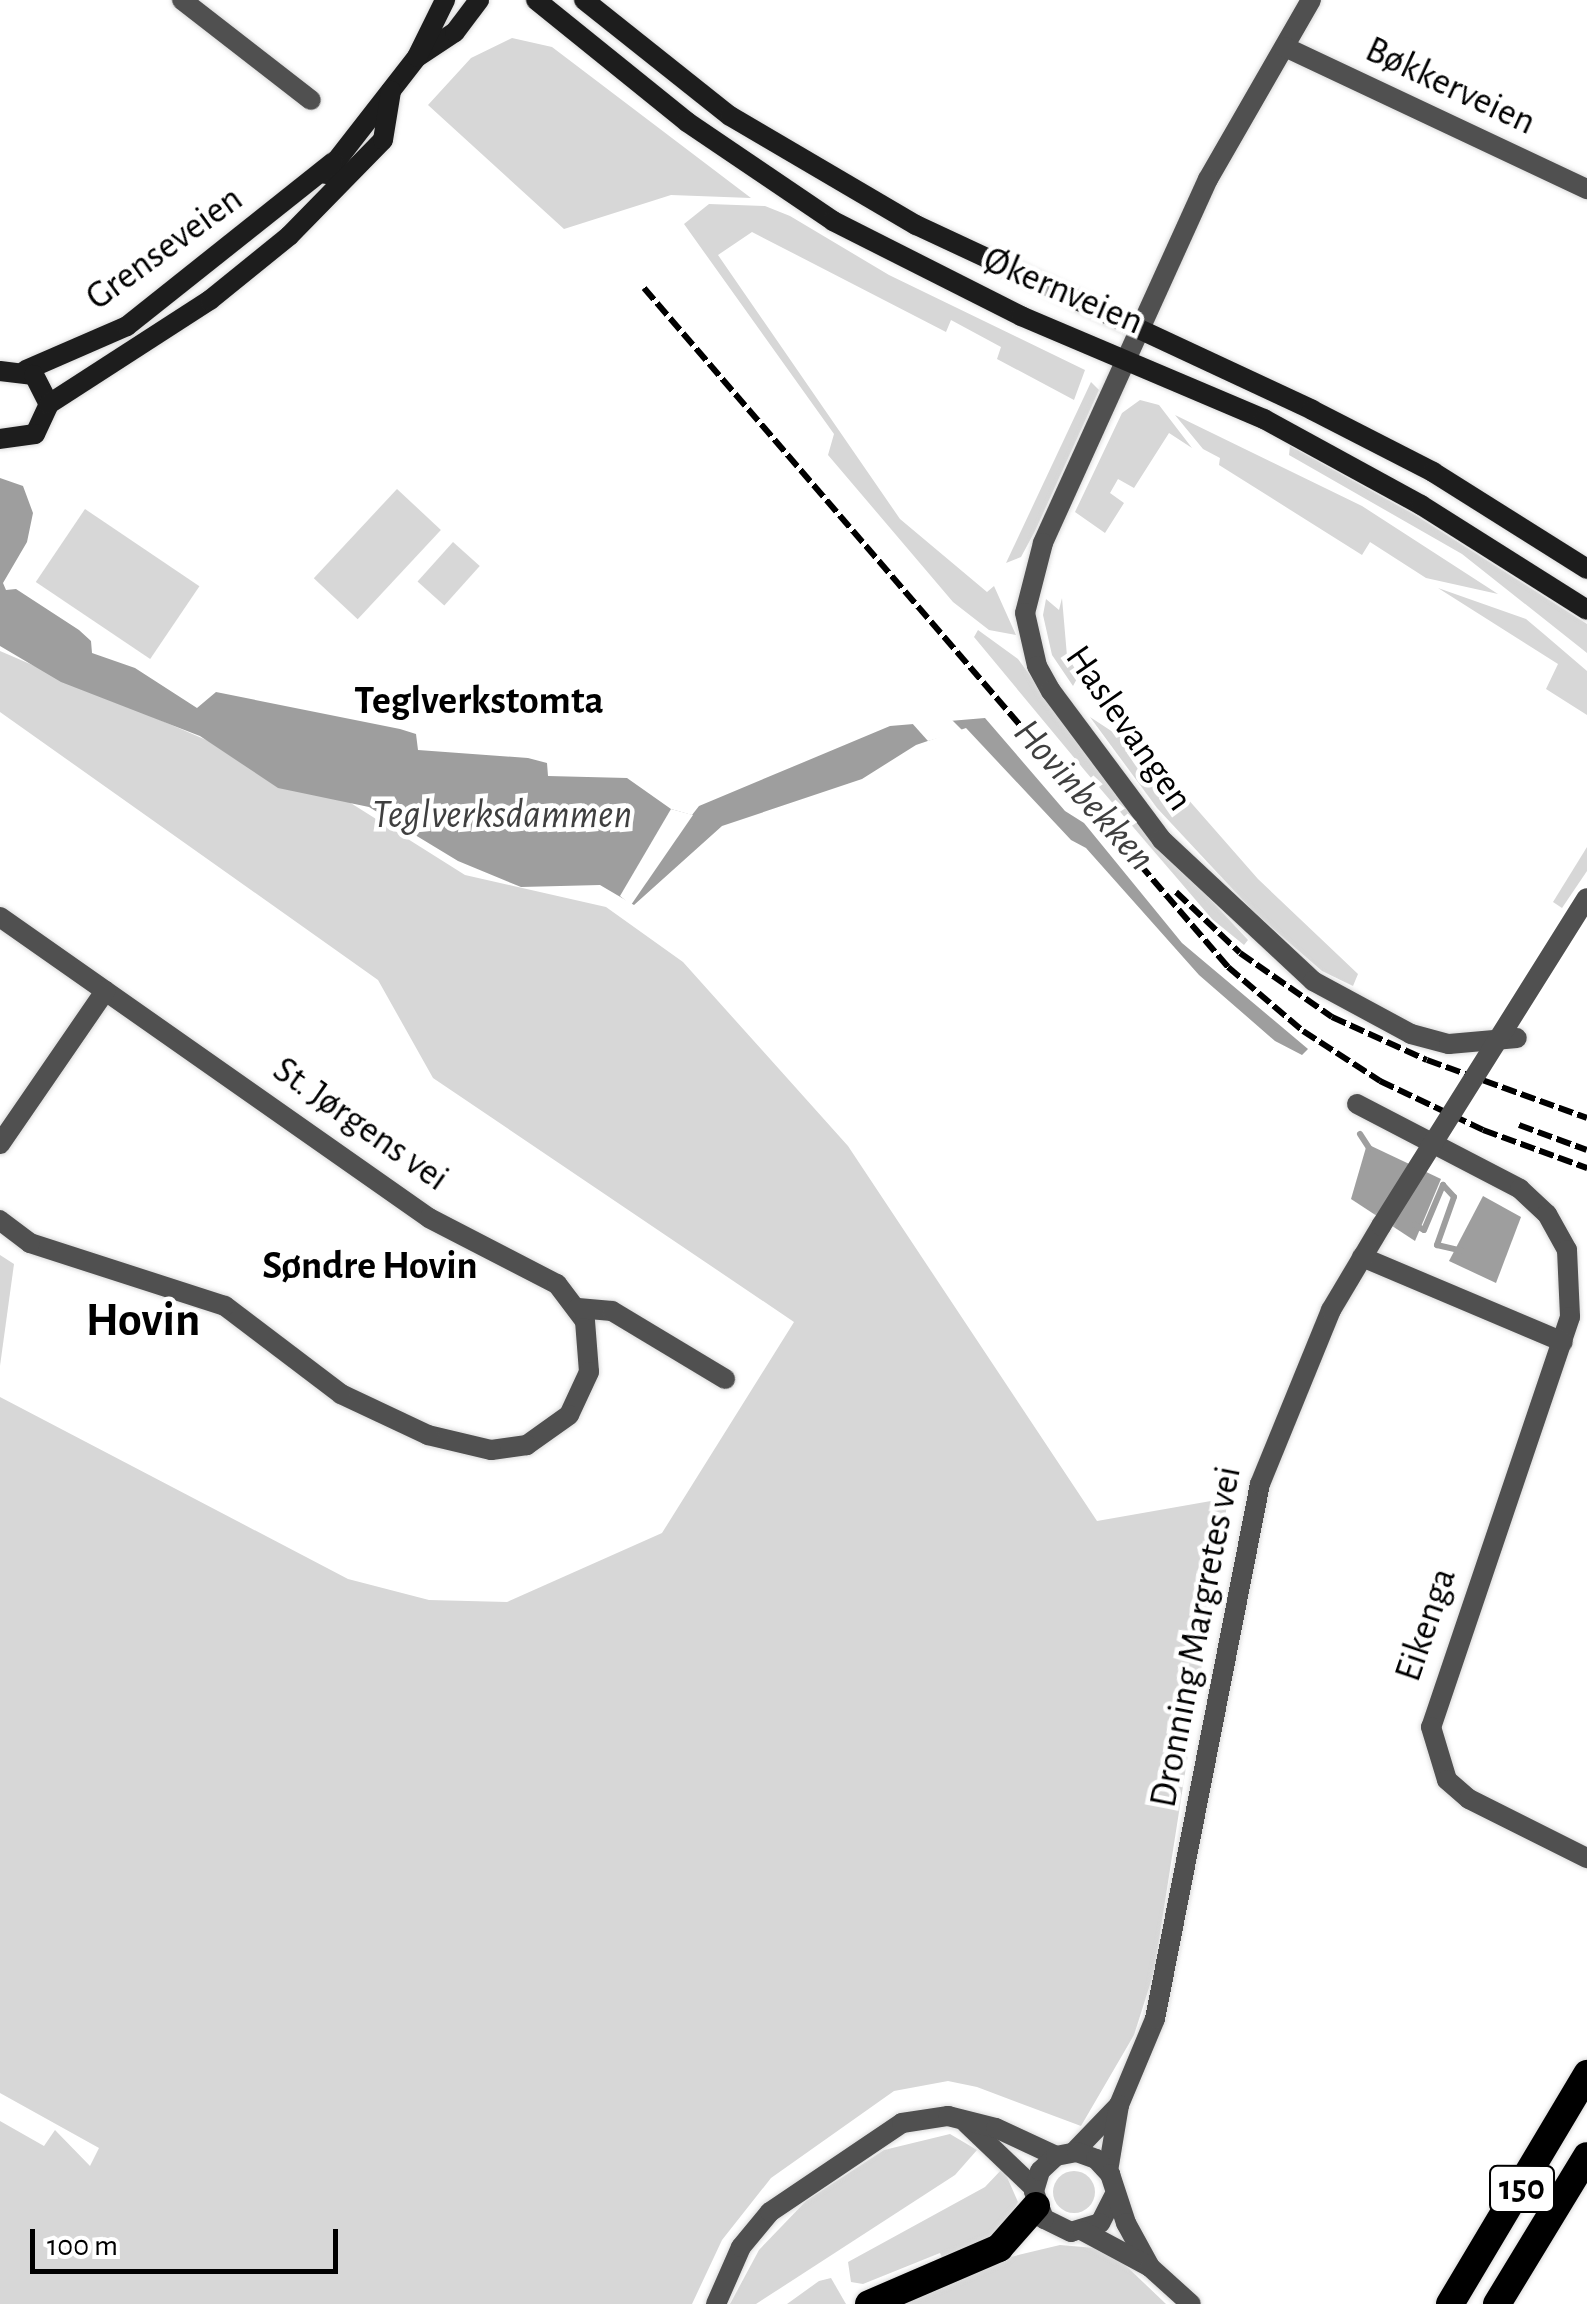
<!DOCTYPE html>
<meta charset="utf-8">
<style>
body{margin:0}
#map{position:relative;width:1587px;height:2304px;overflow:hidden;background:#fff;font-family:"Alegreya Sans",sans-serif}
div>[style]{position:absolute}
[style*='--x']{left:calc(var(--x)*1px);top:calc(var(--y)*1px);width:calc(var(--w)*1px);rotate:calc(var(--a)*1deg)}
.green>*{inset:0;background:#d7d7d7;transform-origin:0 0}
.round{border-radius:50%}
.water>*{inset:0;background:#9e9e9e}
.pier>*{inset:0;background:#fff}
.stream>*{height:6px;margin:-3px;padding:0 3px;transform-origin:3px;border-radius:3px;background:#9e9e9e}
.roads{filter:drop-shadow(0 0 2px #dbdbdb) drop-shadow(0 0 2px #dbdbdb)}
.minor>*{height:20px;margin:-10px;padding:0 10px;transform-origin:10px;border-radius:10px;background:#505050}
.tertiary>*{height:20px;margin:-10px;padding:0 10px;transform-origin:10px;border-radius:10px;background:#505050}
.secondary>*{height:20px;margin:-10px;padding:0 10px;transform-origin:10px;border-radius:10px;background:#1d1d1d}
.trunk>*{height:28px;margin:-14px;padding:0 14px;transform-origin:14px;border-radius:14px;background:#000}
.rail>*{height:6px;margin-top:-3px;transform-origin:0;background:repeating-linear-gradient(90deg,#000 0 15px,transparent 0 20px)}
.tertiary-bridge>*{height:20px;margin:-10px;padding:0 10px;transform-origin:10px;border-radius:10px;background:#505050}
span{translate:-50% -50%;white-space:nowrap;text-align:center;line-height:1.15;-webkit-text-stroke:9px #fff;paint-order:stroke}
.shield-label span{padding:2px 8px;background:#fff;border:2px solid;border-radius:8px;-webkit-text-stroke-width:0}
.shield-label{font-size:35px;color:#000;font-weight:700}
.street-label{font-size:38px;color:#000}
.neighbourhood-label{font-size:40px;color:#000;font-weight:700}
.water-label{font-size:40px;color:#3f3f3f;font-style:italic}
.district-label{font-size:48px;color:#000;font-weight:700}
.scale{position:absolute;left:30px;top:2229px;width:308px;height:45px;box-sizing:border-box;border:5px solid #000;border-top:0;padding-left:12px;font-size:30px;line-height:35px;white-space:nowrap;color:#000;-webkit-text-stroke:8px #fff;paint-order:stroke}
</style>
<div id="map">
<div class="green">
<div style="clip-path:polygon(512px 38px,552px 47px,751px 198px,671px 195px,564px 229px,428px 105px,471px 58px)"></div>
<div style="clip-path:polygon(709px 204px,765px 206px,790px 216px,889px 275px,1085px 370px,1074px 400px,997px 359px,1001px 347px,951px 320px,946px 332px,752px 232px,718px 255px,900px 519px,987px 592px,994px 586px,1016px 635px,989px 630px,953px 602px,828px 455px,834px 434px,684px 224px)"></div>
<div style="clip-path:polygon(1091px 382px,1099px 390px,1035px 531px,1021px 557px,1006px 563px)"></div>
<div style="clip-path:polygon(1140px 400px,1159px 405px,1192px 448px,1169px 433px,1134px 488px,1118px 479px,1110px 493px,1124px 503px,1105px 533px,1075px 512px,1122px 413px)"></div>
<div style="clip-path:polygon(1175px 415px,1362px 506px,1498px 594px,1426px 578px,1370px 542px,1362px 555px,1219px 465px,1220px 458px,1203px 449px)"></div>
<div style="clip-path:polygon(1290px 446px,1415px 515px,1587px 624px,1587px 653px,1462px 554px,1289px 455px)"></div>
<div style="left:397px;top:489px;width:60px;height:122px;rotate:43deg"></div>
<div style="left:85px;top:509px;width:138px;height:88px;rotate:34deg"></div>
<div style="left:453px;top:542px;width:36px;height:53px;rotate:42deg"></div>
<div style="clip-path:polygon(1438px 588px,1526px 619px,1545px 635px,1587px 671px,1587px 715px,1546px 689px,1558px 664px)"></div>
<div style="clip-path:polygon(1062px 598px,1067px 656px,1079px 675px,1073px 686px,1052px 655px,1043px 615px,1046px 599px,1059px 610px)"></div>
<div style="clip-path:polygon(978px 630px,1018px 659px,1129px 812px,1248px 940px,1244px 945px,1212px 919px,1086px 772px,974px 637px)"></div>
<div style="clip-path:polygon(0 651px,211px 742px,284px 761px,465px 875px,606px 907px,683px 962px,848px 1146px,1097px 1521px,1228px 1498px,1154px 1972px,1134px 2035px,1081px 2126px,977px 2087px,948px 2081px,894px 2091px,771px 2178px,722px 2240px,692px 2304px,0 2304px,0 2121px,44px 2146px,55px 2130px,90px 2166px,99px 2148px,0 2093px,0 1397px,348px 1579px,429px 1600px,507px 1602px,662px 1533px,794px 1322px,433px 1078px,378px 980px,0 712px)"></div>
<div style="clip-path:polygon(1090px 717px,1151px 757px,1258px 879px,1358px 974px,1353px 986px,1322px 971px,1254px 912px,1157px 808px)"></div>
<div style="clip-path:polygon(1587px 847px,1587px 871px,1562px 908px,1553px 902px)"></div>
<div style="clip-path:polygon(0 1255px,14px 1264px,0 1366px)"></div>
<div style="clip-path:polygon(950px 2134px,977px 2150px,955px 2175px,756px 2304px,730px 2304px,759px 2250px,806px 2201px,884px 2150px)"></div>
<div style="clip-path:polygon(1003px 2168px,1018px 2202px,1001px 2235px,945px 2263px,940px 2253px,863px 2284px,851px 2282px,848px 2262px,985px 2187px)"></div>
<div class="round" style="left:1053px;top:2171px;width:42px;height:42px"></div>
<div style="clip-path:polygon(1060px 2245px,1095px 2248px,1122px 2262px,1166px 2304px,890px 2304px,1002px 2259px)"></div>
<div style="clip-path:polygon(831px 2278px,846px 2304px,787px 2304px,819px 2281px)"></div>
</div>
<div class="water">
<div style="clip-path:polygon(0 478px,23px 486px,33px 513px,27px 542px,3px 583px,6px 590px,16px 589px,79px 630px,91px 641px,92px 653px,135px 668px,197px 708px,216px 692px,400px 729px,416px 734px,418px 750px,528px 758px,547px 763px,548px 776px,627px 778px,671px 809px,692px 815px,699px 806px,890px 726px,985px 718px,1065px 811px,1084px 823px,1182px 943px,1308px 1049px,1302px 1055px,1275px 1041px,1199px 975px,1086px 848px,1071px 840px,966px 728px,916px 745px,862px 779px,722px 826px,634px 905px,600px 885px,521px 887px,458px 861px,369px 807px,278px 788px,200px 736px,61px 682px,0 646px)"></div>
<div style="clip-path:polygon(1367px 1144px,1441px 1179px,1415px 1241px,1351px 1199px)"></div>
<div style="clip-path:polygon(1483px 1196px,1521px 1217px,1496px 1283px,1449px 1261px)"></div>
</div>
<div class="pier">
<div style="clip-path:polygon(945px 713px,963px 731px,928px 741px,911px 722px)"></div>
<div style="clip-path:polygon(671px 809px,693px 815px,631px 905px,620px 896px)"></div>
</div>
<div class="stream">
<div style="--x:1360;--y:1134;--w:17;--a:57"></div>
<div style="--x:1415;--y:1225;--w:10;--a:29"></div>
<div style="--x:1424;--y:1230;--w:49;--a:-67.1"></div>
<div style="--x:1443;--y:1185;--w:16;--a:47"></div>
<div style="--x:1454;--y:1197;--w:51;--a:109.5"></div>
<div style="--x:1437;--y:1245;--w:26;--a:13"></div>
</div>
<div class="roads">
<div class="minor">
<div style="--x:182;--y:0;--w:163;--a:37.8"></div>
<div style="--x:1311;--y:0;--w:207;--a:119.9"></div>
<div style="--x:1208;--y:179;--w:400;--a:114.4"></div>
<div style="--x:1043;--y:543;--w:72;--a:104.4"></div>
<div style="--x:1025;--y:613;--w:54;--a:77.2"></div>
<div style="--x:1037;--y:666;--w:29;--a:61"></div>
<div style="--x:1051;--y:691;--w:186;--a:53.3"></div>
<div style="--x:1162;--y:840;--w:207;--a:43"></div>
<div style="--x:1313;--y:981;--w:111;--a:28.4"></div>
<div style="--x:1411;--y:1034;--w:39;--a:15"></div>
<div style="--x:1449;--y:1044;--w:68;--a:-5"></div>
<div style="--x:1285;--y:47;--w:334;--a:25.2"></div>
<div style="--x:0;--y:917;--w:524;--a:35.05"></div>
<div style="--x:429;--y:1218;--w:144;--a:27.3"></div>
<div style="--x:557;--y:1284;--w:46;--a:52.9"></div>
<div style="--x:585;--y:1321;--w:51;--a:85.5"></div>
<div style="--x:589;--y:1372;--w:47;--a:114.9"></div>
<div style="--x:569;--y:1415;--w:52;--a:144.5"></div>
<div style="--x:527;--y:1445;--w:36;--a:172"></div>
<div style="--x:491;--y:1450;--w:65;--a:-166.6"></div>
<div style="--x:428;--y:1435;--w:96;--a:-154.8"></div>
<div style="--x:341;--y:1394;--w:146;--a:-142.8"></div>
<div style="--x:225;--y:1306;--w:205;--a:-162.1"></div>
<div style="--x:30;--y:1243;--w:38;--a:-143"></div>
<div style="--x:1357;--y:1104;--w:184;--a:27.5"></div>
<div style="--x:1520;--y:1189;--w:37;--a:43"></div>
<div style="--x:1547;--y:1214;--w:41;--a:60.9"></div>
<div style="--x:1567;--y:1250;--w:67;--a:87.4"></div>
<div style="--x:1570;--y:1317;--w:433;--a:108.7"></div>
<div style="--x:1431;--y:1727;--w:55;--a:73.2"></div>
<div style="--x:1447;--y:1780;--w:29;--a:41"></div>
<div style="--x:1469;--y:1799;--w:132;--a:26.6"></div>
<div style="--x:0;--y:1144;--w:186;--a:-55.5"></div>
<div style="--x:1362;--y:1257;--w:218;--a:22.9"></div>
<div style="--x:578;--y:1308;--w:34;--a:5"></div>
<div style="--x:612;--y:1311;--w:132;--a:31"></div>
<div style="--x:966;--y:2123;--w:94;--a:43.7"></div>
<div style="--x:716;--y:2304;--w:62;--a:-66.3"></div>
<div style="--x:741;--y:2247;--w:45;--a:-50.4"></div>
<div style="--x:770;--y:2212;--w:159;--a:-34"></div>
<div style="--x:902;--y:2123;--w:47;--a:-8.7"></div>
<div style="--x:948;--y:2116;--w:49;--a:14"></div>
<div style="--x:996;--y:2128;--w:66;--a:25"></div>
</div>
<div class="tertiary">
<div style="--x:1074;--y:2152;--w:65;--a:-46.2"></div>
<div style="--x:1119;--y:2105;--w:93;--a:-67.3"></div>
<div style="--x:1155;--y:2019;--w:545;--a:-78.9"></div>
<div style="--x:1260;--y:1484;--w:188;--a:-67.8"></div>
<div style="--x:1331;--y:1310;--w:98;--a:-59.2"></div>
<div style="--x:1108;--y:2171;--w:67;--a:-80.5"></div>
<div style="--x:1114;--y:2196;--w:30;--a:117"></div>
<div style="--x:1100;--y:2223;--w:30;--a:163"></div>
<div style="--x:1071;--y:2232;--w:30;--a:-154"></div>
<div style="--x:1044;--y:2219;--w:30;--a:-110"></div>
<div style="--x:1034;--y:2191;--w:21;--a:-73"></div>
<div style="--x:1040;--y:2171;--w:22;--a:-43"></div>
<div style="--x:1056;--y:2156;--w:21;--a:-11"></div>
<div style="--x:1077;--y:2152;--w:20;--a:20"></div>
<div style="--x:1096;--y:2159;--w:21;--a:47"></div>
<div style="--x:1110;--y:2174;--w:52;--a:71.9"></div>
<div style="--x:1126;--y:2223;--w:50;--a:61.4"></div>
<div style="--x:1083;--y:2231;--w:76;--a:28.2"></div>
<div style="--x:1150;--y:2267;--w:55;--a:42.1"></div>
</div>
<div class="secondary">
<div style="--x:536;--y:0;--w:194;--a:38.9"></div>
<div style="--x:687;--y:122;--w:176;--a:34.1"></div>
<div style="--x:833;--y:221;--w:211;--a:26.8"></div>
<div style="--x:1021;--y:316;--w:264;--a:23"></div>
<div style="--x:1264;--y:419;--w:179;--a:28.7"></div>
<div style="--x:1421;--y:505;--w:196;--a:32.3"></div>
<div style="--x:584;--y:0;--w:186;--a:38.5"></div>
<div style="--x:730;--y:116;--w:216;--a:30.4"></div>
<div style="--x:916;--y:225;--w:437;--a:25"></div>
<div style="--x:1312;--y:410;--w:136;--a:27.1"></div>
<div style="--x:1433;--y:472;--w:182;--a:32.2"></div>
<div style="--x:419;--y:56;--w:43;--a:-33.7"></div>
<div style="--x:455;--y:32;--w:40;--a:-53"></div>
<div style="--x:326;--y:174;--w:148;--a:-52.1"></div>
<div style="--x:417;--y:57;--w:64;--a:-63.8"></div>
<div style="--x:26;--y:370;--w:110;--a:-23.5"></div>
<div style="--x:127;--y:326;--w:263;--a:-38.5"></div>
<div style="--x:0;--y:371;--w:34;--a:7"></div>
<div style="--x:34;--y:375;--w:33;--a:63"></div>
<div style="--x:49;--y:404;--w:33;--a:115"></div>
<div style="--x:35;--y:434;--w:35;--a:172"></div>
<div style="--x:49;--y:404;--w:192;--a:-32.9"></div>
<div style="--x:210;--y:300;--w:102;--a:-39"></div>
<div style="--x:289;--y:236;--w:134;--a:-45.6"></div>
<div style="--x:383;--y:140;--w:50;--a:-80.7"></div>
</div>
<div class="trunk">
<div style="--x:869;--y:2304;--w:142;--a:-23.3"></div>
<div style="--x:999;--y:2248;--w:56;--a:-48.6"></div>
<div style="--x:1450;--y:2304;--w:268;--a:-59.2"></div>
<div style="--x:1497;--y:2304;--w:173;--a:-58.7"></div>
</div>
</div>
<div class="rail">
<div style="--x:644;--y:288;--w:896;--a:49.3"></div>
<div style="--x:1228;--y:967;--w:99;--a:40.5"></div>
<div style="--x:1303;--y:1031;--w:92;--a:33"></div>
<div style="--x:1380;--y:1081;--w:114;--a:25.4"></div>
<div style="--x:1483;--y:1130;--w:111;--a:20.1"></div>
<div style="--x:1176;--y:892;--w:88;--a:43.6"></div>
<div style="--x:1240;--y:953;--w:112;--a:34.8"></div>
<div style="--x:1332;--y:1017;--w:104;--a:24.4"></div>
<div style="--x:1427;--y:1060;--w:170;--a:19.9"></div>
<div style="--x:1519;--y:1125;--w:72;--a:20.2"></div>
</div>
<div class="tertiary-bridge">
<div style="--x:1381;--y:1226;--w:387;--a:-57.9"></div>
</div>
<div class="shield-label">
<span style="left:1522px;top:2189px">150</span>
</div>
<div class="street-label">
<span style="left:1450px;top:87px;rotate:25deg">Bøkkerveien</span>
<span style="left:165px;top:249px;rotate:-36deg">Grenseveien</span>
<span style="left:1063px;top:292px;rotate:23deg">Økernveien</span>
<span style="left:1128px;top:729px;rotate:55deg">Haslevangen</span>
<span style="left:360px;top:1125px;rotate:35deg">St. Jørgens vei</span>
<span style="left:1427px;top:1625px;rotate:-71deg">Eikenga</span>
<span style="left:1197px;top:1637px;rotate:-79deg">Dronning Margretes vei</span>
</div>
<div class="neighbourhood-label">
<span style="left:479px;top:701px">Teglverkstomta</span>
<span style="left:370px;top:1266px">Søndre Hovin</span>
</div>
<div class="water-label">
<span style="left:1084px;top:795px;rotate:48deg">Hovinbekken</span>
<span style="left:502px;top:815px">Teglverksdammen</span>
</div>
<div class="district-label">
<span style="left:143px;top:1322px">Hovin</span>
</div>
<div class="scale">100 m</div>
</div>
